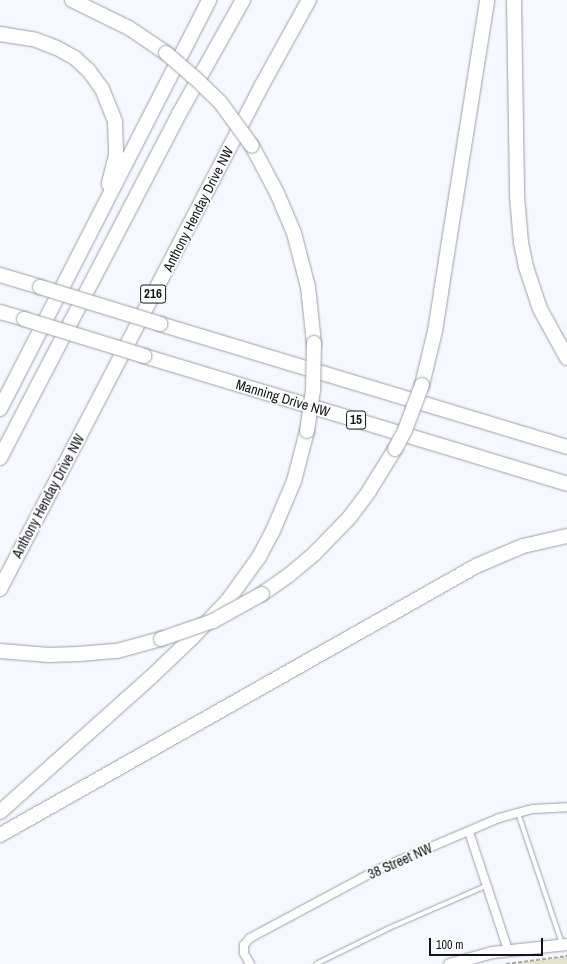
<!DOCTYPE html>
<style>
body{margin:0}
#map{position:relative;width:567px;height:964px;overflow:hidden;background:#f5f8fe;font-family:"Archivo Narrow",sans-serif}
div>[style]{position:absolute}
[style*='--x']{left:calc(var(--x)*1px);top:calc(var(--y)*1px);width:calc(var(--w)*1px);rotate:calc(var(--a)*1deg)}
.green>*{inset:0;background:#e2e4cc}
.path>*{height:1.5px;margin-top:-0.75px;transform-origin:0;background:repeating-linear-gradient(90deg,#a4a7ac 0 4px,transparent 0 6px)}
.roads{filter:drop-shadow(0 0 1px #9ca0a7) drop-shadow(0 0 1px #9ca0a7)}
.lane>*{height:4px;margin:-2px;padding:0 2px;transform-origin:2px;border-radius:2px;background:#fff}
.street>*{height:8px;margin:-4px;padding:0 4px;transform-origin:4px;border-radius:4px;background:#fff}
.secondary>*{height:11px;margin:-5.5px;padding:0 5.5px;transform-origin:5.5px;border-radius:5.5px;background:#fff}
.highway>*{height:14px;margin:-7px;padding:0 7px;transform-origin:7px;border-radius:7px;background:#fff}
.bridges{filter:drop-shadow(0 0 1px #9ca0a7) drop-shadow(0 0 1px #9ca0a7)}
.highway-bridge>*{height:14px;margin:-7px;padding:0 7px;transform-origin:7px;border-radius:7px;background:#fff}
span{translate:-50% -50%;white-space:nowrap;text-align:center;line-height:1.15;-webkit-text-stroke:3.5px #fff;paint-order:stroke}
.shield-label span{padding:1px 3px;background:#fff;border:1px solid;border-radius:3px;-webkit-text-stroke-width:0}
.shield-label{font-size:13px;color:#131517;font-weight:700}
.street-label{font-size:14px;color:#131517}
.scale{position:absolute;left:429px;top:938px;width:114px;height:18px;box-sizing:border-box;border:2px solid #131517;border-top:0;padding-left:5px;font-size:12px;line-height:14px;white-space:nowrap;color:#131517;-webkit-text-stroke:3px #fff;paint-order:stroke}
</style>
<div id="map">
<div class="green">
<div style="clip-path:polygon(567px 956px,567px 964px,511px 964px)"></div>
</div>
<div class="path">
<div style="--x:506;--y:964;--w:62;--a:-7.5"></div>
</div>
<div class="roads">
<div class="lane">
<div style="--x:518;--y:813;--w:138;--a:71.4"></div>
<div style="--x:316;--y:964;--w:79;--a:-26.2"></div>
<div style="--x:387;--y:929;--w:108;--a:-23.5"></div>
</div>
<div class="street">
<div style="--x:469;--y:832;--w:124;--a:71.7"></div>
<div style="--x:250;--y:964;--w:13;--a:-119"></div>
<div style="--x:244;--y:953;--w:8;--a:-90"></div>
<div style="--x:244;--y:945;--w:9;--a:-49"></div>
<div style="--x:250;--y:938;--w:144;--a:-28.2"></div>
<div style="--x:377;--y:870;--w:133;--a:-23.1"></div>
<div style="--x:499;--y:818;--w:35;--a:-15"></div>
<div style="--x:533;--y:809;--w:34;--a:-3"></div>
</div>
<div class="secondary">
<div style="--x:449;--y:964;--w:45;--a:-15.6"></div>
<div style="--x:492;--y:952;--w:75;--a:-6.1"></div>
</div>
<div class="highway">
<div style="--x:72;--y:0;--w:64;--a:26.2"></div>
<div style="--x:129;--y:28;--w:45;--a:34"></div>
<div style="--x:514;--y:0;--w:196;--a:89.1"></div>
<div style="--x:517;--y:196;--w:47;--a:85.1"></div>
<div style="--x:521;--y:243;--w:25;--a:78"></div>
<div style="--x:526;--y:267;--w:44;--a:71.6"></div>
<div style="--x:540;--y:309;--w:56;--a:61.1"></div>
<div style="--x:0;--y:34;--w:36;--a:9"></div>
<div style="--x:36;--y:40;--w:22;--a:21"></div>
<div style="--x:57;--y:48;--w:21;--a:29"></div>
<div style="--x:75;--y:58;--w:19;--a:43"></div>
<div style="--x:89;--y:71;--w:22;--a:54"></div>
<div style="--x:102;--y:89;--w:35;--a:68"></div>
<div style="--x:115;--y:122;--w:33;--a:88"></div>
<div style="--x:116;--y:155;--w:30;--a:104"></div>
<div style="--x:252;--y:146;--w:53;--a:62"></div>
<div style="--x:277;--y:193;--w:43;--a:67"></div>
<div style="--x:294;--y:233;--w:56;--a:75.5"></div>
<div style="--x:308;--y:287;--w:56;--a:83.9"></div>
<div style="--x:0;--y:275;--w:42;--a:16.7"></div>
<div style="--x:0;--y:312;--w:25;--a:16"></div>
<div style="--x:160;--y:324;--w:425;--a:16.8"></div>
<div style="--x:144;--y:356;--w:442;--a:16.8"></div>
<div style="--x:422;--y:385;--w:56;--a:-76.5"></div>
<div style="--x:435;--y:331;--w:39;--a:-81"></div>
<div style="--x:441;--y:292;--w:296;--a:-81"></div>
<div style="--x:0;--y:409;--w:459;--a:-62.9"></div>
<div style="--x:0;--y:458;--w:388;--a:-62.5"></div>
<div style="--x:179;--y:114;--w:131;--a:-60.7"></div>
<div style="--x:0;--y:589;--w:568;--a:-62.53"></div>
<div style="--x:262;--y:85;--w:97;--a:-61.1"></div>
<div style="--x:262;--y:594;--w:33;--a:-35"></div>
<div style="--x:289;--y:575;--w:33;--a:-40"></div>
<div style="--x:314;--y:554;--w:50;--a:-45.8"></div>
<div style="--x:349;--y:518;--w:34;--a:-53"></div>
<div style="--x:369;--y:491;--w:49;--a:-58.2"></div>
<div style="--x:0;--y:651;--w:49;--a:4.7"></div>
<div style="--x:49;--y:655;--w:30;--a:-2"></div>
<div style="--x:79;--y:654;--w:38;--a:-5"></div>
<div style="--x:117;--y:651;--w:46;--a:-15.3"></div>
<div style="--x:0;--y:812;--w:203;--a:-41.8"></div>
<div style="--x:151;--y:677;--w:57;--a:-43.6"></div>
<div style="--x:192;--y:638;--w:52;--a:-46.5"></div>
<div style="--x:228;--y:600;--w:53;--a:-54.2"></div>
<div style="--x:259;--y:557;--w:27;--a:-62"></div>
<div style="--x:272;--y:533;--w:56;--a:-67.1"></div>
<div style="--x:294;--y:481;--w:52;--a:-75.4"></div>
<div style="--x:0;--y:835;--w:547;--a:-29.47"></div>
<div style="--x:476;--y:566;--w:51;--a:-23.1"></div>
<div style="--x:523;--y:546;--w:45;--a:-12.8"></div>
</div>
</div>
<div class="bridges">
<div class="highway-bridge">
<div style="--x:166;--y:53;--w:37;--a:41"></div>
<div style="--x:194;--y:77;--w:36;--a:44"></div>
<div style="--x:220;--y:102;--w:54;--a:54"></div>
<div style="--x:40;--y:287;--w:126;--a:17.1"></div>
<div style="--x:24;--y:319;--w:126;--a:17.1"></div>
<div style="--x:307;--y:431;--w:41;--a:-81.7"></div>
<div style="--x:313;--y:390;--w:47;--a:-88.8"></div>
<div style="--x:395;--y:449;--w:21;--a:-62"></div>
<div style="--x:405;--y:430;--w:48;--a:-69.3"></div>
<div style="--x:161;--y:639;--w:55;--a:-19.1"></div>
<div style="--x:213;--y:621;--w:56;--a:-28.9"></div>
</div>
</div>
<div class="shield-label">
<span style="left:153px;top:294px">216</span>
<span style="left:356px;top:420px">15</span>
</div>
<div class="street-label">
<span style="left:198px;top:209px;rotate:-63deg">Anthony Henday Drive NW</span>
<span style="left:283px;top:398px;rotate:17deg">Manning Drive NW</span>
<span style="left:48px;top:496px;rotate:-62deg">Anthony Henday Drive NW</span>
<span style="left:400px;top:861px;rotate:-24deg">38 Street NW</span>
</div>
<div class="scale">100 m</div>
</div>
